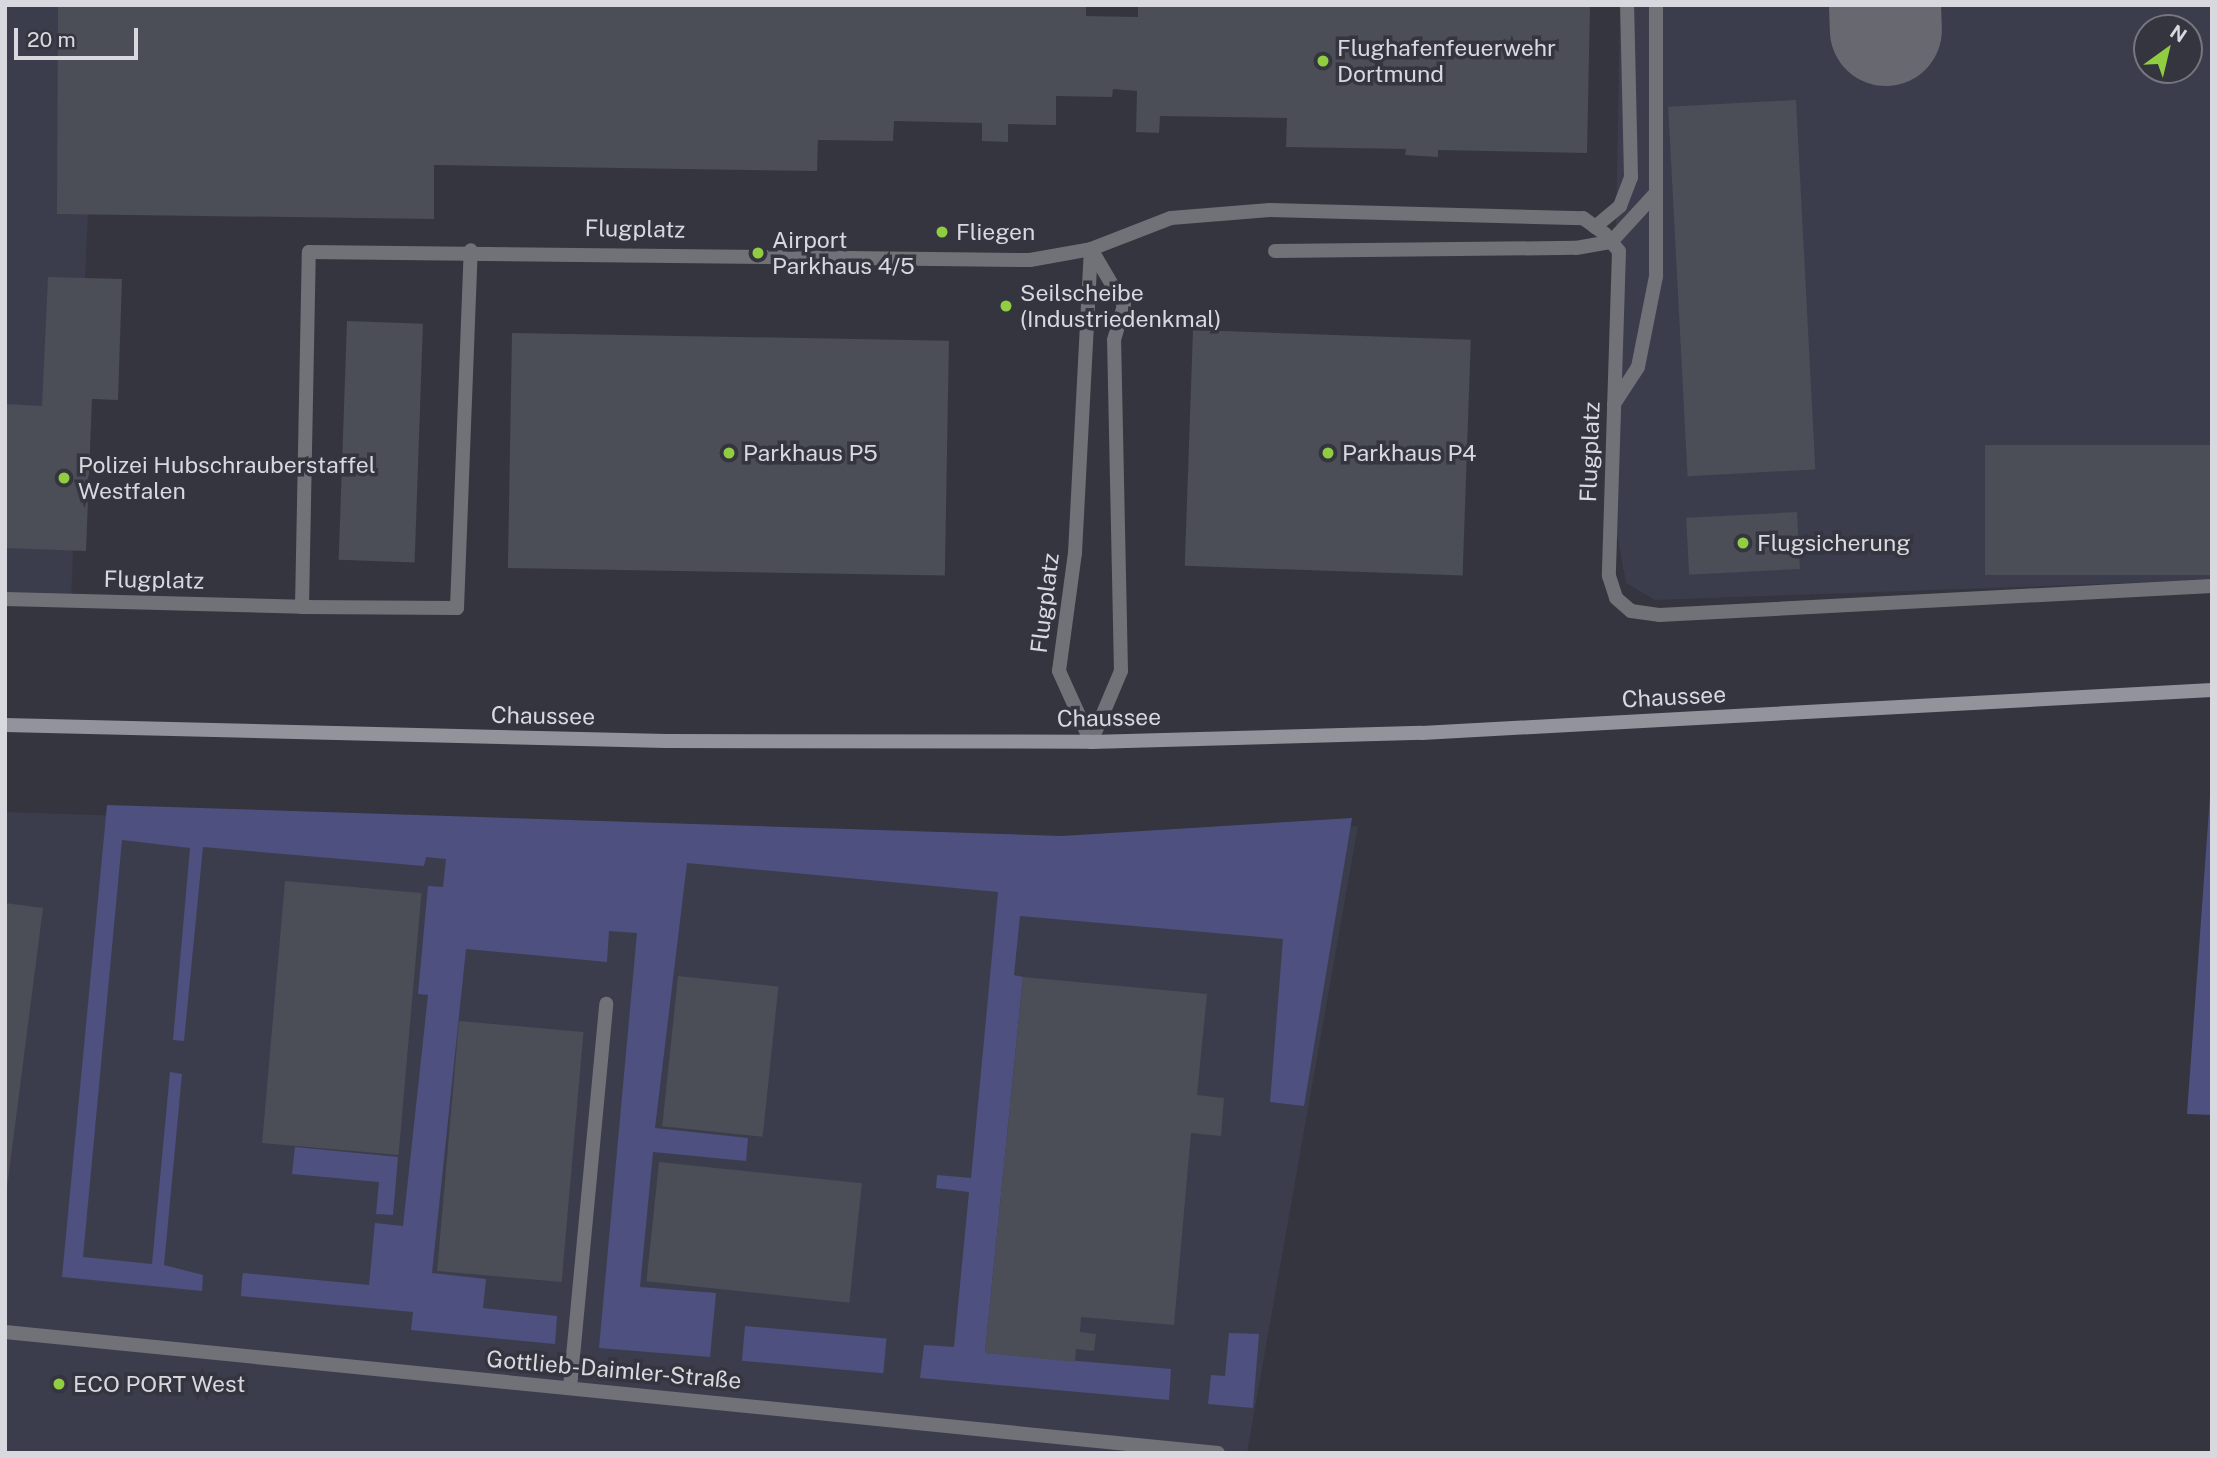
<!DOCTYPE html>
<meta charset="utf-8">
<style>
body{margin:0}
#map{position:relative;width:2217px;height:1458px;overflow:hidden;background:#34353f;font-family:"Public Sans",sans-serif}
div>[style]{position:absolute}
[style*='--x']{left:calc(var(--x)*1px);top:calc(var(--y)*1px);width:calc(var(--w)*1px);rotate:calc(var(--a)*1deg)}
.built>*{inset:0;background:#3b3d4d}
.green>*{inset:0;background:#4e5080;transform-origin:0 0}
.taxiway>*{height:112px;margin:-56px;padding:0 56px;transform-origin:56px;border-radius:56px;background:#686871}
.building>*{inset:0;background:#4b4d57;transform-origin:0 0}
.lane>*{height:14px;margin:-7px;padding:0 7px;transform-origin:7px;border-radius:7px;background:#717277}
.street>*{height:14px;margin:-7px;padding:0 7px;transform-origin:7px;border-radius:7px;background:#717277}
.secondary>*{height:14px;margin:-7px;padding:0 7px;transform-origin:7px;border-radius:7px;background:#92939b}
.dots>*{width:19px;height:19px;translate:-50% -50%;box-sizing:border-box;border:4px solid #34353f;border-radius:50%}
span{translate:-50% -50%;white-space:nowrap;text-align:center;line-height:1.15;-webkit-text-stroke:7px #34353f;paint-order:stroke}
.poi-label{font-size:23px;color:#d8d8df}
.left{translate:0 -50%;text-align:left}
.street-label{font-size:23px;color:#d8d8df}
.frame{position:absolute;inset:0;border:7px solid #d8d8df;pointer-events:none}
.north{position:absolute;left:2133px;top:14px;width:70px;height:70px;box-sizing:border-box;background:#34353f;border:2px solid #76767f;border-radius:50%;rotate:34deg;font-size:19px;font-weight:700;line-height:28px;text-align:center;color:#d8d8df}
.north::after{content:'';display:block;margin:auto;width:24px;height:32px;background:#90cd41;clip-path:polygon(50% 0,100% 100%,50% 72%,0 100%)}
.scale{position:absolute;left:14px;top:28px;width:124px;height:32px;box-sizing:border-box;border:4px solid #d8d8df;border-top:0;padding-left:9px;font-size:21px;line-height:24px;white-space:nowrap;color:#d8d8df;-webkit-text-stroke:5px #34353f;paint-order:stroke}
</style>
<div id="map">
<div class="built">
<div style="clip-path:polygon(5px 5px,97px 5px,71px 601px,5px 599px)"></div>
<div style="clip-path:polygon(evenodd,1620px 5px,2212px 5px,2212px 580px,1655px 600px,1626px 583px,1611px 501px,1620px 5px,2147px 28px,2189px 28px,2189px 70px,2147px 70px,2147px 28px)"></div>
<div style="clip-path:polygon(5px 812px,1071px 847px,1358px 826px,1247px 1453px,5px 1453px)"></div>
</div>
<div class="green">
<div style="clip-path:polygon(2212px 768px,2212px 1115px,2187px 1114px)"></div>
<div style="clip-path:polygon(107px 805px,1062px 836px,1352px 818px,1304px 1106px,1270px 1102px,1283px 939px,1020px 916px,1014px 975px,1023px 977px,985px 1353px,1171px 1369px,1169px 1400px,920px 1378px,924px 1345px,954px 1347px,969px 1192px,936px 1188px,937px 1175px,971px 1178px,998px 892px,687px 863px,655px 1128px,748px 1138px,746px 1161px,653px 1152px,640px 1287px,716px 1293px,710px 1357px,599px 1348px,637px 933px,609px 931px,607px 962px,466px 949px,432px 1273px,486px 1279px,483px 1308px,557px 1316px,555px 1344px,411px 1330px,413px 1312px,241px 1296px,242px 1280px,243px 1273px,369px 1285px,375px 1223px,403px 1226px,428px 995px,418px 994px,428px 886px,443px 887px,446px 859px,426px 857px,424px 866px,203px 847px,184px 1041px,173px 1040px,190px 848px,122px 840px,83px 1257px,152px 1264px,170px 1072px,182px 1074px,164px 1265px,203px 1275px,202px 1291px,62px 1277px)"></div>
<div style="clip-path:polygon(295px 1147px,398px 1157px,393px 1215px,376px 1214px,379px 1182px,292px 1174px)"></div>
<div style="left:745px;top:1326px;width:142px;height:35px;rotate:5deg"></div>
<div style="clip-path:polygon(1229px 1333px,1259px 1334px,1253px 1408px,1208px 1404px,1211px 1375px,1225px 1376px)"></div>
</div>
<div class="taxiway">
<div style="--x:1885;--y:5;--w:25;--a:88"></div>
</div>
<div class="building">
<div style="clip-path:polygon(58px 5px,1086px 5px,1086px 16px,1138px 17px,1138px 5px,1590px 5px,1587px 153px,1438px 150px,1438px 157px,1405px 155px,1406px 149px,1286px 147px,1287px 118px,1160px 116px,1159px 133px,1136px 132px,1137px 91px,1113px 89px,1112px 97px,1056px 96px,1056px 125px,1008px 124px,1008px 142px,982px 141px,982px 123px,894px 121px,893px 141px,818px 140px,817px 171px,434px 165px,434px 219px,57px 214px)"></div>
<div style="left:1796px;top:100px;width:370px;height:128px;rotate:87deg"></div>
<div style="clip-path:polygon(48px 277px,122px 279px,118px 400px,92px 399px,86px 551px,5px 548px,5px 404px,42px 406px)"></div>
<div style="left:347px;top:321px;width:76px;height:239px;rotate:2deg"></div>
<div style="left:1193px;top:330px;width:278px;height:236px;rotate:2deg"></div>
<div style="left:512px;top:333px;width:437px;height:235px;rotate:1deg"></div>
<div style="left:2212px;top:445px;width:130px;height:227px;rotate:90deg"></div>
<div style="left:1797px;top:512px;width:57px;height:111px;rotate:87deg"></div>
<div style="left:285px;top:881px;width:137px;height:263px;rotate:5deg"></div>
<div style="clip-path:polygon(5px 903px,43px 908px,7px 1188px,5px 1187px)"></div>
<div style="left:678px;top:976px;width:101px;height:151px;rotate:6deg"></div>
<div style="clip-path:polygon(1023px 977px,1207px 994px,1197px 1095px,1224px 1098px,1221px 1136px,1191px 1133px,1174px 1325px,1081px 1317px,1080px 1332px,1096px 1334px,1094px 1351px,1076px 1349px,1075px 1362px,985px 1353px)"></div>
<div style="left:459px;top:1021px;width:125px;height:251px;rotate:5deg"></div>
<div style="left:659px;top:1162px;width:204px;height:120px;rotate:6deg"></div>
</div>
<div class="lane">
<div style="--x:1595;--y:227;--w:33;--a:-40"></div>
<div style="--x:1620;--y:206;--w:31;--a:-69"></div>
<div style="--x:1631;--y:177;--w:172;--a:-91.3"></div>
<div style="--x:1275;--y:251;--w:301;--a:-0.6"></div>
<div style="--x:1576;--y:248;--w:36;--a:-10"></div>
<div style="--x:1611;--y:242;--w:65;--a:-47.5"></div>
<div style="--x:1614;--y:404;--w:44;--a:-57"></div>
<div style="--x:1638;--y:367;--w:93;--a:-78.8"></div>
<div style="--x:1656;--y:276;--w:271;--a:-90"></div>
<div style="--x:570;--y:1388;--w:386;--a:-84.6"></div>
</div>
<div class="street">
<div style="--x:5;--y:599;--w:297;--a:1.5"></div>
<div style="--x:302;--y:607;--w:355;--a:-88.9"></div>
<div style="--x:309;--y:252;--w:721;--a:0.64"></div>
<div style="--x:1030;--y:260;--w:62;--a:-10.2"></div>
<div style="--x:1091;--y:249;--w:86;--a:-21.2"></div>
<div style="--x:1171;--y:218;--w:99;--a:-4.6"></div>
<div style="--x:1270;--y:210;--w:313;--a:1.5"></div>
<div style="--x:1583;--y:218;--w:27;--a:36"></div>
<div style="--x:1605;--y:234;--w:22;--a:51"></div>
<div style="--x:1619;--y:251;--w:325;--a:91.8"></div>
<div style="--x:1609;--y:576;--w:23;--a:72"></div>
<div style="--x:1616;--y:598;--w:20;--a:41"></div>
<div style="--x:1631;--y:611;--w:28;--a:8"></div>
<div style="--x:1659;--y:615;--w:554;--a:-3"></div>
<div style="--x:302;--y:607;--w:155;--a:0.4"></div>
<div style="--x:457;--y:608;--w:358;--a:-87.8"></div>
<div style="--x:1091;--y:742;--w:77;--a:-67.1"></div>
<div style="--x:1121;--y:671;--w:331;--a:-91.2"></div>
<div style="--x:1114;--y:340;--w:36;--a:-74"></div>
<div style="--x:1124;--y:305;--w:65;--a:-120.5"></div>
<div style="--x:1091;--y:742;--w:78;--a:-114.3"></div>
<div style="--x:1059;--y:671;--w:119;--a:-82.3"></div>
<div style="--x:1075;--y:553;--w:302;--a:-87"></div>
<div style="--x:5;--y:1332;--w:1219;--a:5.7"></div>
</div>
<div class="secondary">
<div style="--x:5;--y:725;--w:661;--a:1.39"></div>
<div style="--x:666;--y:741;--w:425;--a:0.1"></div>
<div style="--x:1091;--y:742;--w:331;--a:-1.6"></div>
<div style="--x:1422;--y:733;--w:791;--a:-3.12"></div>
</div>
<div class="dots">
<div style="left:1323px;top:61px;background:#90cd41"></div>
<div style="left:942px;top:232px;background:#90cd41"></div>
<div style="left:758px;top:253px;background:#90cd41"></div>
<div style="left:1006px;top:306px;background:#90cd41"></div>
<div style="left:729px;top:453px;background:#90cd41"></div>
<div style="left:1328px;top:453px;background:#90cd41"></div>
<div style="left:64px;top:478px;background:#90cd41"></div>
<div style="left:1743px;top:543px;background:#90cd41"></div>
<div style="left:59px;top:1384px;background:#90cd41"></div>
</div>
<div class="poi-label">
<span class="left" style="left:1337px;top:61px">Flughafenfeuerwehr<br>Dortmund</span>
<span class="left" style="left:956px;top:232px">Fliegen</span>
<span class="left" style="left:772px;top:253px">Airport<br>Parkhaus 4/5</span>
<span class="left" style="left:1020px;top:306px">Seilscheibe<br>(Industriedenkmal)</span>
<span class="left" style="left:743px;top:453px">Parkhaus P5</span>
<span class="left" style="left:1342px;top:453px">Parkhaus P4</span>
<span class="left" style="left:78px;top:478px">Polizei Hubschrauberstaffel<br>Westfalen</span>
<span class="left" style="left:1757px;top:543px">Flugsicherung</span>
<span class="left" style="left:73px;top:1384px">ECO PORT West</span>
</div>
<div class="street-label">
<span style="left:635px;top:229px;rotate:1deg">Flugplatz</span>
<span style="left:1590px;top:452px;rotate:-88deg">Flugplatz</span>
<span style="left:154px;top:580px;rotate:1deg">Flugplatz</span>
<span style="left:1045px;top:603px;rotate:-83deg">Flugplatz</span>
<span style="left:1674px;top:697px;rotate:-3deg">Chaussee</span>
<span style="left:543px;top:716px;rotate:1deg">Chaussee</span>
<span style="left:1109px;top:718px;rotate:-1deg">Chaussee</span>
<span style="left:614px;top:1370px;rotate:5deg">Gottlieb-Daimler-Straße</span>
</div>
<div class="frame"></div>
<div class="north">N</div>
<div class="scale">20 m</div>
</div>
